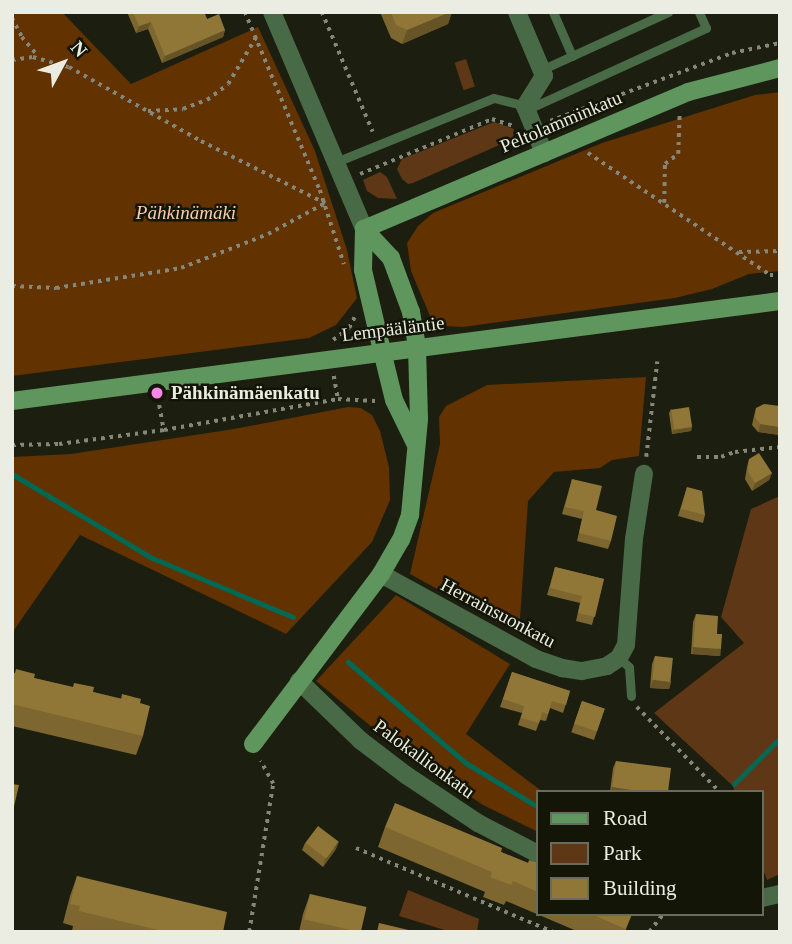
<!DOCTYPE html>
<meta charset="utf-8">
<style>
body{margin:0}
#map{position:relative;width:792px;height:944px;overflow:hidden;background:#1c1e0f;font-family:"Times New Roman",serif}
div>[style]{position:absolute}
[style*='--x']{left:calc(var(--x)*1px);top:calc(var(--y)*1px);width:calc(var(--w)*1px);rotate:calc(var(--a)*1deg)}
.green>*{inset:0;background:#5e3716;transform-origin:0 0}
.forest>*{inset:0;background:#623200}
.stream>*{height:5px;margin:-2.5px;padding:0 2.5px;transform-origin:2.5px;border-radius:2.5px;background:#016853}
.path>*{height:3.5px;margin-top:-1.75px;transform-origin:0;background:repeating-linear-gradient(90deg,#85877a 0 3.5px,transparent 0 8.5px)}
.lane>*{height:9px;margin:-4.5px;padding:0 4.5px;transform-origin:4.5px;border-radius:4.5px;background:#486a47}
.street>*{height:18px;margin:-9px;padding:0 9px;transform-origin:9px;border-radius:9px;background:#486a47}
.secondary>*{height:18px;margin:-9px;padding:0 9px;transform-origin:9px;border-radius:9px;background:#5f965e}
.wall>*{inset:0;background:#7d662f;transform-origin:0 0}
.shaded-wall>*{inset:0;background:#665326;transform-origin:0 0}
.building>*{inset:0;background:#917737;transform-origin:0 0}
.dots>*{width:19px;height:19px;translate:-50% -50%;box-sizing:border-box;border:4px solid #131507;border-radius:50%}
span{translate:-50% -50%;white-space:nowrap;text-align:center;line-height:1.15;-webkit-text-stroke:5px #131507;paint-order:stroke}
.street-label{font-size:19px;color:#ebede3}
.park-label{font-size:19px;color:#fdceaa;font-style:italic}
.poi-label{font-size:19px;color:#ebede3;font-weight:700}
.left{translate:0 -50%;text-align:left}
.frame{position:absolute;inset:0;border:14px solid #ebede3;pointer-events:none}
.legend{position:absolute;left:536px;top:790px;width:228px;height:126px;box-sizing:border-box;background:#131507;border:2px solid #696b5f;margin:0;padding:9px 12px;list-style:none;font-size:21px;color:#ebede3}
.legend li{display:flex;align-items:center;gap:14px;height:35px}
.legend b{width:35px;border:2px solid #696b5f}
.north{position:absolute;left:28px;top:28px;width:70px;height:70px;-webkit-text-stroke:5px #131507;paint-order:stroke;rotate:49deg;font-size:19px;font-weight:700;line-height:28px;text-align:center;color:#ebede3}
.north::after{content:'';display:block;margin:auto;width:24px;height:32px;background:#ebede3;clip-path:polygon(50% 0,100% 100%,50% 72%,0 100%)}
</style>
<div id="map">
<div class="green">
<div style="left:466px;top:59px;width:29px;height:12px;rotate:72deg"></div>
<div style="clip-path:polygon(494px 122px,514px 129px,513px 139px,413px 183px,408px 184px,402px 179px,397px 169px,402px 159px)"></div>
<div style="clip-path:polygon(380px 172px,387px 177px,397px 199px,378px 198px,367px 191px,363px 180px)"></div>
<div style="clip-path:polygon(780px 496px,780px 874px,767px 880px,762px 867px,762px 792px,735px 792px,733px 786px,654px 713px,744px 643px,721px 617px,751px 509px)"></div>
<div style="clip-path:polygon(408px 890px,479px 919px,477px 932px,451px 932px,399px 916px)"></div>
</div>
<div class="forest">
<div style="clip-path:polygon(12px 12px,62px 12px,131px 84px,258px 27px,315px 151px,347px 250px,357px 298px,336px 325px,309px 338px,12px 376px)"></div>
<div style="clip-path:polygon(780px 92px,780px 271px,749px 274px,712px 289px,675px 298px,463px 327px,444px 326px,430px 316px,411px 271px,407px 243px,418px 226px,433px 213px,602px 143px,755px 95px)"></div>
<div style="clip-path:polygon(646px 377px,639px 456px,612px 460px,600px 468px,554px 472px,528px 501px,519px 634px,410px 574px,440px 444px,439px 417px,446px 406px,487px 385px)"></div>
<div style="clip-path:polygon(348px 407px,361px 408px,372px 415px,380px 431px,389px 467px,390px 500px,372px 542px,286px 634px,80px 535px,12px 633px,12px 457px,71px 454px,234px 429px)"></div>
<div style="clip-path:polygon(396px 595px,510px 664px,466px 734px,543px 792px,538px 792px,538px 832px,483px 805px,396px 747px,316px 681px)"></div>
</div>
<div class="stream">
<div style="--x:12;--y:474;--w:161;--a:31"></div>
<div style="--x:150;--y:557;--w:155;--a:22.8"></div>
<div style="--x:348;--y:662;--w:155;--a:40.6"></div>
<div style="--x:466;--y:763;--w:84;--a:31.4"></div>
<div style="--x:734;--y:784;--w:65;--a:-45"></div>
</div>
<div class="path">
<div style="--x:245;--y:12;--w:193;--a:67.2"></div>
<div style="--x:320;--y:190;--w:78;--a:72"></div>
<div style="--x:322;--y:12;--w:130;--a:67"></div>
<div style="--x:12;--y:18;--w:21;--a:62"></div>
<div style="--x:22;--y:37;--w:25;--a:50"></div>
<div style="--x:12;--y:60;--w:21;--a:-8"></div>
<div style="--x:33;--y:57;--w:37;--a:16"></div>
<div style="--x:69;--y:67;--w:151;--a:29.3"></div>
<div style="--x:201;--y:141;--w:139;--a:26.6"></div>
<div style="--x:148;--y:111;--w:35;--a:-3"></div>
<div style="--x:183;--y:109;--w:26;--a:-21"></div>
<div style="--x:207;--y:100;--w:26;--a:-37"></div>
<div style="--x:228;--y:84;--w:55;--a:-59.2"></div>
<div style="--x:550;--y:121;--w:194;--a:-20.5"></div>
<div style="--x:732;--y:53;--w:49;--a:-11.8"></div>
<div style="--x:588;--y:153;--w:219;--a:33.8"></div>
<div style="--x:770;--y:275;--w:10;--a:0"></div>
<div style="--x:360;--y:174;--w:143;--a:-22.6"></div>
<div style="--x:492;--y:119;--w:23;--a:18"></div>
<div style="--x:664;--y:203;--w:39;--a:-89"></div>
<div style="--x:665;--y:164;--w:16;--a:-38"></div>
<div style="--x:678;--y:154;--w:38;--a:-88"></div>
<div style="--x:739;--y:252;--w:41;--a:-1.4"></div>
<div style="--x:12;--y:286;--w:44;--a:2.6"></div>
<div style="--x:56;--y:288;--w:127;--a:-9.1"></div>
<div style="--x:181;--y:268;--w:93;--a:-21.3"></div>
<div style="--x:268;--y:234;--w:65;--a:-28.5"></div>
<div style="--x:333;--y:340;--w:20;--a:-37"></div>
<div style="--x:349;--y:328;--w:13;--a:-63"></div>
<div style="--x:334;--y:376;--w:23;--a:80"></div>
<div style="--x:158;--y:397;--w:34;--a:80"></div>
<div style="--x:12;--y:445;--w:47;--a:-1.2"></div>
<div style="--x:59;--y:444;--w:106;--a:-7.6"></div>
<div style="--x:164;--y:430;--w:177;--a:-10.1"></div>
<div style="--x:338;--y:399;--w:37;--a:3"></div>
<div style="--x:646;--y:457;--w:96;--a:-83.4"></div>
<div style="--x:697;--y:457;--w:24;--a:0"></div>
<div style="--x:721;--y:457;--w:15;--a:-20"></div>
<div style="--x:735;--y:452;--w:45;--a:-6.3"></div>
<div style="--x:637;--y:707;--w:119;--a:45.7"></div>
<div style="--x:356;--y:848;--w:214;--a:23.1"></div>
<div style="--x:249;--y:932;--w:150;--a:-80.8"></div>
<div style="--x:273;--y:784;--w:26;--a:-119"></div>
<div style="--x:649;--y:932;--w:23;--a:-52"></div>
</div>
<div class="lane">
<div style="--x:553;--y:12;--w:48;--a:66.6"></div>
<div style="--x:541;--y:70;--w:140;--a:-24.5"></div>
<div style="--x:526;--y:110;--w:198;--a:-24.5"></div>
<div style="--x:706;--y:28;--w:17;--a:-114"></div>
<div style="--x:336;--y:162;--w:170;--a:-22.1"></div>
<div style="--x:494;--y:98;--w:32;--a:14"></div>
<div style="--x:619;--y:658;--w:13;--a:42"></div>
<div style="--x:629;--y:667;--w:29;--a:86"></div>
</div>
<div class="street">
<div style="--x:272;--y:12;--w:236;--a:67"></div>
<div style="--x:517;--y:12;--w:69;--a:67.1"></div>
<div style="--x:544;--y:76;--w:36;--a:122"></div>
<div style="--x:525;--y:106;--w:51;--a:68"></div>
<div style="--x:381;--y:574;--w:177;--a:28.7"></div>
<div style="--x:536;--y:659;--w:28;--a:19"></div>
<div style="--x:562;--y:668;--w:20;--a:9"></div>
<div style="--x:582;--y:671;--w:25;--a:-11"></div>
<div style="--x:607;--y:666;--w:14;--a:-34"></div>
<div style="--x:619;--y:658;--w:15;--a:-62"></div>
<div style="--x:626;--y:645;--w:106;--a:-85.7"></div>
<div style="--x:634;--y:539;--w:66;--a:-81.3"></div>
<div style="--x:299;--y:681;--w:85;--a:44"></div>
<div style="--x:360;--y:740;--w:58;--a:37.3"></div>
<div style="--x:406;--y:775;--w:87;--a:33.7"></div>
<div style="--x:478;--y:823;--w:68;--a:27.3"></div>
<div style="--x:762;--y:898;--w:18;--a:-13"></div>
</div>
<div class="secondary">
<div style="--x:364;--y:229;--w:352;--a:-22.9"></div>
<div style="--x:688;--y:92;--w:95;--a:-14.6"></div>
<div style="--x:364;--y:229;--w:41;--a:91.4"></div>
<div style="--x:363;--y:270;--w:83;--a:76.8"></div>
<div style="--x:382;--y:351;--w:50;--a:76.2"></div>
<div style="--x:394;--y:400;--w:48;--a:64"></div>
<div style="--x:12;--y:401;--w:774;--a:-7.42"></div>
<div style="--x:253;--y:744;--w:213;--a:-53"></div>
<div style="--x:381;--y:574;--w:39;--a:-60"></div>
<div style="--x:401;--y:540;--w:27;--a:-70"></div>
<div style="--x:410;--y:515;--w:96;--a:-84.6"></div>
<div style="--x:419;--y:419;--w:73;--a:-91.6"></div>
<div style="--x:417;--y:346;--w:35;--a:-100"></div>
<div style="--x:411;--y:312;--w:58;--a:-110.3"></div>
<div style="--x:391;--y:258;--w:40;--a:-133"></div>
</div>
<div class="wall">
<div style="clip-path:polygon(127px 12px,204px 12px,207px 19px,225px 30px,223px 37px,162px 63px,148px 29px,136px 33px)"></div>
<div style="clip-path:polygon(380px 12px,452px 12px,448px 24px,402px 44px,391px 38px)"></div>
<div style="clip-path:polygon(780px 406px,780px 435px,758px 432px,752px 425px,754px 416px,756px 408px)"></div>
<div style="clip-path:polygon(671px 409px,692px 427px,691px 431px,672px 434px,669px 413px)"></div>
<div style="clip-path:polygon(749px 459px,772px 473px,769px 480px,752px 491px,745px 479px,747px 467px)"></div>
<div style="clip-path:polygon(572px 479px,596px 510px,611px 541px,608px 549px,577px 541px,582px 519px,562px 514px)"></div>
<div style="clip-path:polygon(687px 487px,705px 515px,703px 523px,678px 516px)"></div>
<div style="clip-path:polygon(555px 567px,604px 579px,592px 625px,576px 621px,580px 603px,547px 595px)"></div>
<div style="clip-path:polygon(696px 614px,717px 634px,719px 656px,691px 654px,693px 622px)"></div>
<div style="clip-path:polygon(655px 656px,671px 682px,669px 689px,650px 688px,652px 664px)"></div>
<div style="clip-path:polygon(512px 672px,570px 691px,563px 713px,550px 708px,546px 721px,540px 720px,536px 731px,518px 725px,522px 713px,500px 707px)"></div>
<div style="clip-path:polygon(12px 673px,140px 703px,143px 736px,136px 755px,12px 726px)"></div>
<div style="left:582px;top:701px;width:24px;height:33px;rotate:19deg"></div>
<div style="clip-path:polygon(616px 761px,668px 792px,610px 792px,613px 768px)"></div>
<div style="clip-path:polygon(385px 827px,501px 852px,528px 863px,538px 863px,538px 914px,632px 914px,625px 932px,579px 932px,506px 901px,504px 905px,483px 897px,485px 892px,378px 847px)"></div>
<div style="clip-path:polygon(305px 843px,336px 849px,323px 867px,302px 850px)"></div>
<div style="clip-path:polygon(77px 876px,223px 932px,77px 932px,72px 931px,73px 926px,63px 923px,70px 896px)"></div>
<div style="clip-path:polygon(310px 894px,361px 932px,299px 932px,303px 914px)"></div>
</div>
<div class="shaded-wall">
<div style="clip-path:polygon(450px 12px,452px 12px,448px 24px,402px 44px,407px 30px)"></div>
<div style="clip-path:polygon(151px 22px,148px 29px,136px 33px,139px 26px)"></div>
<div style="clip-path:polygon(225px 30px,223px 37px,162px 63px,165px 56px)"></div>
<div style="left:760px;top:424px;width:20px;height:8px;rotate:9deg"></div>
<div style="clip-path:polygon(692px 427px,691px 431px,672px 434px,673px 430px)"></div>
<div style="clip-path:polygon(772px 473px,769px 480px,752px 491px,755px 483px)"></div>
<div style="left:693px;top:647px;width:28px;height:7px;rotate:4deg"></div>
<div style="clip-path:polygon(653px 680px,671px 682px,669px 689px,650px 688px)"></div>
<div style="clip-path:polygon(612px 787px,646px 792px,611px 792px)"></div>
<div style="clip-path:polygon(339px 842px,336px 849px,323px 867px,325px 859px)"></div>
</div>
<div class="building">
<div style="clip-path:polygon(133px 12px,204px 12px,207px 19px,219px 14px,225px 30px,165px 56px,151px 22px,139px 26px)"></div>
<div style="clip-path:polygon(391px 12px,450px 12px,407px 30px,396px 25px)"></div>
<div style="clip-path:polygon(764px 404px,780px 406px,780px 427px,760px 424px,755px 417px,756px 408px)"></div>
<div style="left:689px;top:407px;width:20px;height:18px;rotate:81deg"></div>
<div style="clip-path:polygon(759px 453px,772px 473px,755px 483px,748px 472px,749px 459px)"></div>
<div style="clip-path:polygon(572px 479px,602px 486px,596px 510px,617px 516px,611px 541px,579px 533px,584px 511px,565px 507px)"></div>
<div style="clip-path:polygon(687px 487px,702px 491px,705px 515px,681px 509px)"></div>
<div style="clip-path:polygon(555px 567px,604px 579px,595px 617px,578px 613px,582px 596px,550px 588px)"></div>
<div style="clip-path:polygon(696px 614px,718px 616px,717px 634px,722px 634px,721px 649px,693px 647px)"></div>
<div style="left:655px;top:656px;width:18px;height:24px;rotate:6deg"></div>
<div style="clip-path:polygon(16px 669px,35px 674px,34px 678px,73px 687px,74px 683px,94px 687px,93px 692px,121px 699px,122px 694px,141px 699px,140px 703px,150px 706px,143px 736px,12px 704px,12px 673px,15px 673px)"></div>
<div style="clip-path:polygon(512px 672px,570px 691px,566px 705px,552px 701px,548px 714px,542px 712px,539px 723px,521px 718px,524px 706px,503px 699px)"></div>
<div style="left:582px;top:701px;width:24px;height:24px;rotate:19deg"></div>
<div style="clip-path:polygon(616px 761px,671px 768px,668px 792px,646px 792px,612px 787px)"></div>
<div style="clip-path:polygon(12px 784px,19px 785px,12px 815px)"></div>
<div style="clip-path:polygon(395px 803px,502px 848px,501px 852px,528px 863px,529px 860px,538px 863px,538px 892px,513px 881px,511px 885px,490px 877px,492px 872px,385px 827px)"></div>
<div style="left:318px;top:826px;width:26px;height:21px;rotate:37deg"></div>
<div style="clip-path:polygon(77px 876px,227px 912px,223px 932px,166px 932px,79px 911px,80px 906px,70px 904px)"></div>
<div style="left:310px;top:894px;width:58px;height:26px;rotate:13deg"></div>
<div style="clip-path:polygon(592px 914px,632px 914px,625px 929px)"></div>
<div style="clip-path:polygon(379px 923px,417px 932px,377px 932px)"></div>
</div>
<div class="dots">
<div style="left:157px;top:393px;background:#f987e8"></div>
</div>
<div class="street-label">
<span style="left:561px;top:122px;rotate:-23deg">Peltolamminkatu</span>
<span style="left:393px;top:329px;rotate:-7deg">Lempääläntie</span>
<span style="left:498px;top:613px;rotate:28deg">Herrainsuonkatu</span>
<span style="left:424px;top:759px;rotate:36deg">Palokallionkatu</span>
</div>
<div class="park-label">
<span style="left:186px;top:213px">Pähkinämäki</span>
</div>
<div class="poi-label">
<span class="left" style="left:171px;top:393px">Pähkinämäenkatu</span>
</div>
<div class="frame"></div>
<ul class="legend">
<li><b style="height:9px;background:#5f965e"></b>Road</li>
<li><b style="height:19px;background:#5e3716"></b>Park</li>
<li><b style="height:19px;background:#917737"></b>Building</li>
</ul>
<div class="north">N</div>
</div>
